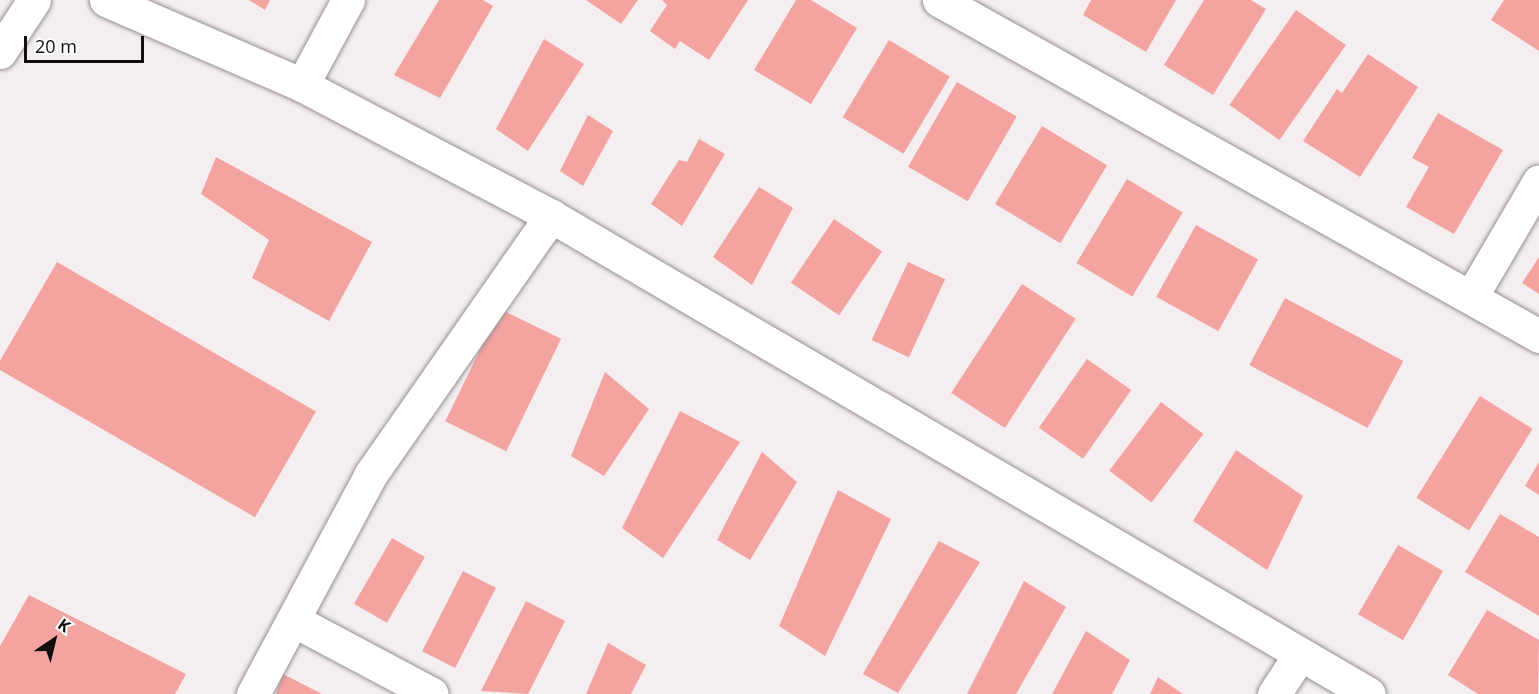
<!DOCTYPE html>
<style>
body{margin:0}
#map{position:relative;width:1539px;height:694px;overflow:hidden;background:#f5eef0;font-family:"Open Sans",sans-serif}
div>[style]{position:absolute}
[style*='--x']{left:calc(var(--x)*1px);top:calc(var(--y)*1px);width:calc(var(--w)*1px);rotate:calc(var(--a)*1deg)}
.building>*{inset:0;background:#f3a3a0;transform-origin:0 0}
.roads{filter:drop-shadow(0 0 2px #979092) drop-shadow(0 0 2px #979092)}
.minor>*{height:33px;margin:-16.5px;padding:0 16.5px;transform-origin:16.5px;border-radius:16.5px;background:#fff}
span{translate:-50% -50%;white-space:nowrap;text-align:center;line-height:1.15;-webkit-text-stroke:4.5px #fefdfd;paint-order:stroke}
.north{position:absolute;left:24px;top:610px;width:60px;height:60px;-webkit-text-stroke:4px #fefdfd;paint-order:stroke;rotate:35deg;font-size:16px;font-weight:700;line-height:24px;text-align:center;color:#100e0f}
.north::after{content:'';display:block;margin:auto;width:21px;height:27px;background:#100e0f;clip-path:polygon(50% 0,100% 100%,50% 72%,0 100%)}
.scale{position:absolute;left:24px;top:36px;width:120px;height:27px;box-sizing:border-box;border:3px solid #100e0f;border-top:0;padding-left:8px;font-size:18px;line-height:21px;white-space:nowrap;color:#100e0f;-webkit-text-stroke:4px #fefdfd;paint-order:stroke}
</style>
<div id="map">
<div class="building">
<div style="clip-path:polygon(249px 0,270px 0,265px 10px)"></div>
<div style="clip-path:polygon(439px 0,483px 0,493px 6px,440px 98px,394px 75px)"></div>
<div style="clip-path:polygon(586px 0,638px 0,621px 24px)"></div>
<div style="clip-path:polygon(662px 0,748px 0,709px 60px,680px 41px,675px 49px,650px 31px,667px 5px)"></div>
<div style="clip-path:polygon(796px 0,811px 0,857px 28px,811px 104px,754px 70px)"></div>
<div style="clip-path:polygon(1091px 0,1176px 0,1146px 52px,1083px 15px)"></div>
<div style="clip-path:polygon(1204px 0,1251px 0,1266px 9px,1213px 95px,1164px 65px)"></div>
<div style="clip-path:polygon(1504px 0,1539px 0,1539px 51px,1491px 20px)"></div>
<div style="left:1296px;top:10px;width:61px;height:116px;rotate:35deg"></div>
<div style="clip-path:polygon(544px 39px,584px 64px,528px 151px,496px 129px)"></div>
<div style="left:889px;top:40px;width:71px;height:90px;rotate:31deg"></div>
<div style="clip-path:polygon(1368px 54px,1418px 87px,1360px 177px,1303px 141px,1337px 89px,1342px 93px)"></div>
<div style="left:957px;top:82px;width:69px;height:98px;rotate:30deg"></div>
<div style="clip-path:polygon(1438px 113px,1503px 150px,1454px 234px,1406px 207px,1429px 167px,1412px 158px)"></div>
<div style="clip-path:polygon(588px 115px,613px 131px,583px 186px,560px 171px)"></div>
<div style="left:1042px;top:126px;width:76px;height:91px;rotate:31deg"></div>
<div style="clip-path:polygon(699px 139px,725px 154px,682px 226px,651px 204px,679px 160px,687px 162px)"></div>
<div style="clip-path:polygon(216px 157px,372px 242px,329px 321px,252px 278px,269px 240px,201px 194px)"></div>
<div style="left:1127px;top:179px;width:65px;height:98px;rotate:31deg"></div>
<div style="clip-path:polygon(759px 187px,793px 208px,752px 285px,713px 257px)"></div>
<div style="left:834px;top:219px;width:58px;height:77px;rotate:34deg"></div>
<div style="left:1196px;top:225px;width:71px;height:82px;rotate:29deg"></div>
<div style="clip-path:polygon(1539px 257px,1539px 294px,1522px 283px)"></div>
<div style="left:57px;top:262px;width:299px;height:122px;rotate:30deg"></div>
<div style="left:908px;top:262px;width:41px;height:86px;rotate:25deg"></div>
<div style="left:1022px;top:284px;width:64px;height:130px;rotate:33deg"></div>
<div style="left:1285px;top:298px;width:134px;height:76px;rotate:28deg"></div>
<div style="left:500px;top:309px;width:68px;height:125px;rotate:26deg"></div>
<div style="left:1087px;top:359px;width:54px;height:84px;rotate:35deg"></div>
<div style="clip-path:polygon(605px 372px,649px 409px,604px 476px,571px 456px)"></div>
<div style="left:1480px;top:396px;width:62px;height:120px;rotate:32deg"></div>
<div style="left:1161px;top:402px;width:53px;height:86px;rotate:37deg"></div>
<div style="clip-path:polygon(680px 411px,740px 442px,663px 558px,622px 528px)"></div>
<div style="clip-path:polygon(1236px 450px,1303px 496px,1267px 570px,1193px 521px)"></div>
<div style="clip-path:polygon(762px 452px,797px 482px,750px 560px,717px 540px)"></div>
<div style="clip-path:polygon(1539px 462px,1539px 495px,1525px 486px)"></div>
<div style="clip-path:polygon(838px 490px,891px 519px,825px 656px,779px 626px)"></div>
<div style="clip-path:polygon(1500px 514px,1539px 537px,1539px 616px,1465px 572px)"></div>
<div style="left:392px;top:538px;width:38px;height:76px;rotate:30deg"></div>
<div style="clip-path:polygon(939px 541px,980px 562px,898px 693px,863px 674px)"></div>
<div style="left:1398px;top:545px;width:52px;height:80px;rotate:30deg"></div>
<div style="left:463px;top:571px;width:37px;height:90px;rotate:27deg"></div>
<div style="clip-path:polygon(1024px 581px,1066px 607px,1016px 694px,967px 694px)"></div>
<div style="clip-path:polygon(29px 595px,186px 674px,175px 694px,0 694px,0 646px)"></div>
<div style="clip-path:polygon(526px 601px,565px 621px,528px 694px,481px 691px)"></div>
<div style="clip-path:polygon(1487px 610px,1539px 640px,1538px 694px,1478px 694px,1448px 675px)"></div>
<div style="clip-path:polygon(1086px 631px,1130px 660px,1112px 694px,1052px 694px)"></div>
<div style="clip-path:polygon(608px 643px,646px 665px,631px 694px,586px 694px)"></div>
<div style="clip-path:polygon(283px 674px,322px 694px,276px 694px)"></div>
<div style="clip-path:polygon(1158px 677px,1183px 694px,1150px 694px)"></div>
</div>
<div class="roads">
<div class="minor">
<div style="--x:106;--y:0;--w:214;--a:23.4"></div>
<div style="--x:302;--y:85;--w:281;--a:27.7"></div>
<div style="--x:551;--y:216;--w:947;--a:30.3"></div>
<div style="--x:939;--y:0;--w:688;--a:29.25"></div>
<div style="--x:0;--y:52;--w:62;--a:-56.8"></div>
<div style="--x:302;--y:85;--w:97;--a:-61.6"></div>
<div style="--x:1471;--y:297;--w:134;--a:-59.6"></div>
<div style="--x:293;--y:620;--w:157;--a:28"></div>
<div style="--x:253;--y:694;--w:250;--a:-61.8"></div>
<div style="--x:371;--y:474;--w:315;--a:-55.1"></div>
<div style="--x:1274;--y:694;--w:45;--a:-56.7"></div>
</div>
</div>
<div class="north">K</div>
<div class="scale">20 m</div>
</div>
